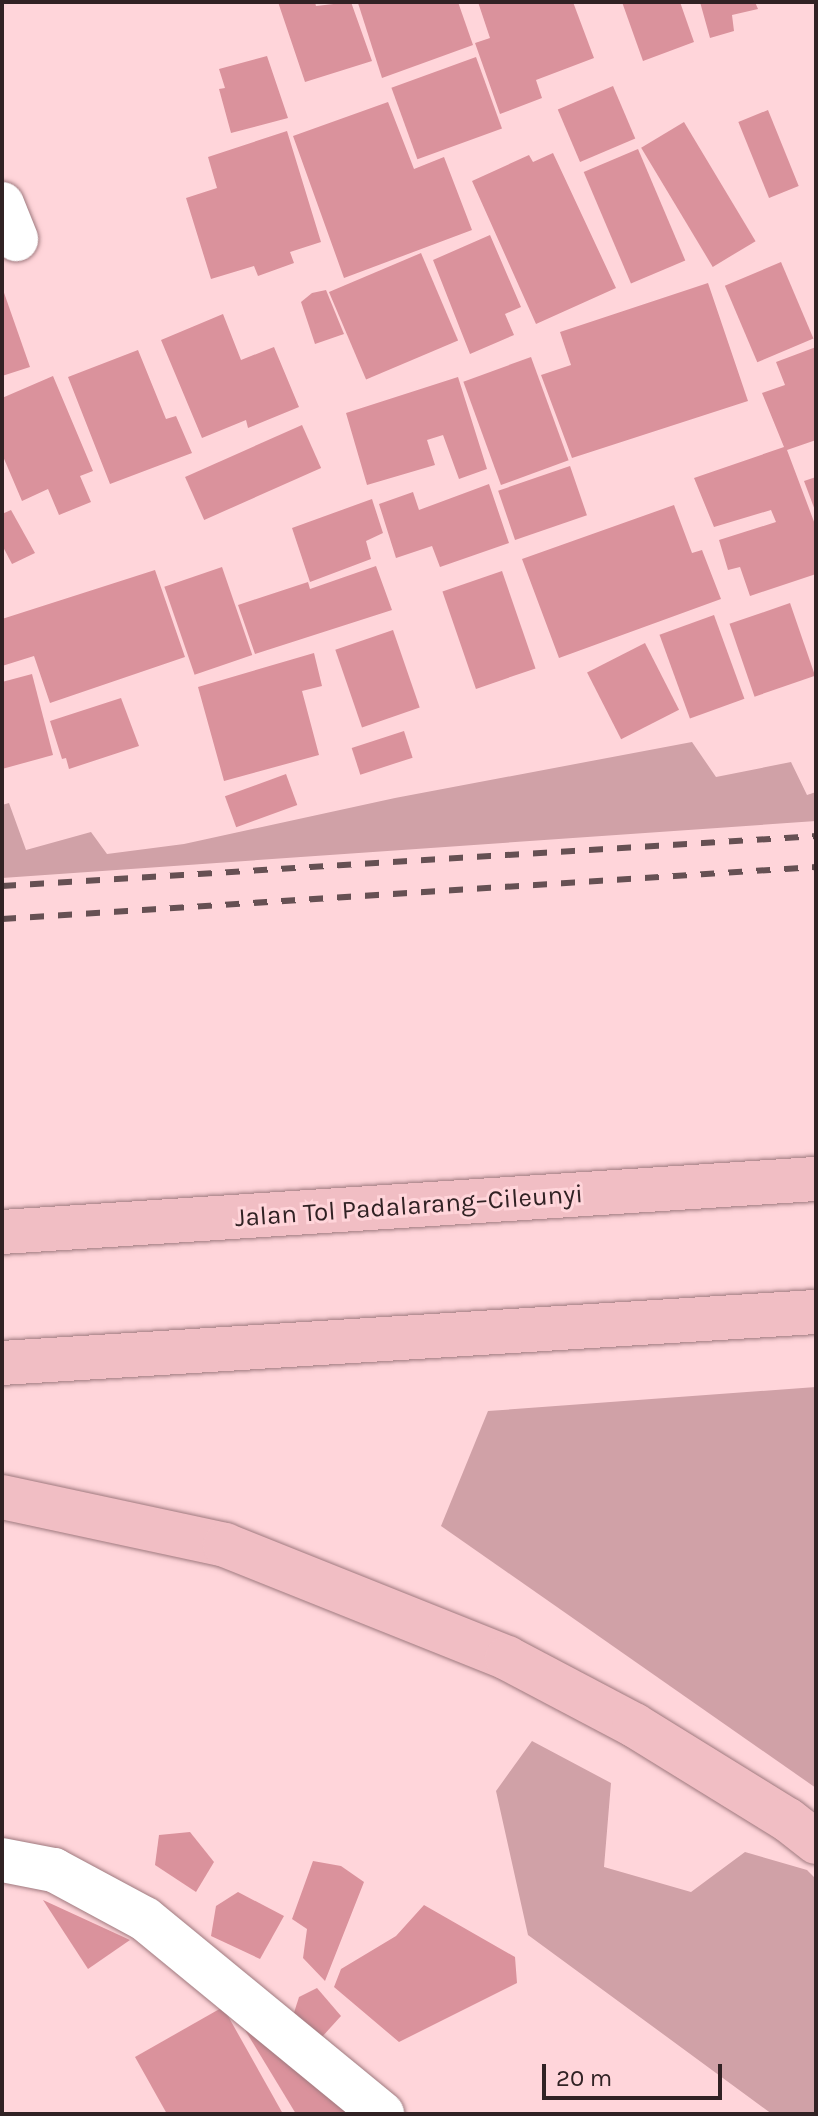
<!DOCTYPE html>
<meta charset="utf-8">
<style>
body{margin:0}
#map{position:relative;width:818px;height:2116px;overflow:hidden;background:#ffd5da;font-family:Karla,sans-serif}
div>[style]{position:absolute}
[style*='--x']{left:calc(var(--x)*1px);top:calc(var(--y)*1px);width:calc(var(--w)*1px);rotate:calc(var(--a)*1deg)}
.green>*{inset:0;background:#d0a1a7}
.building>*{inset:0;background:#da929c;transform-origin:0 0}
.roads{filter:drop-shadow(0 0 2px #9f797e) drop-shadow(0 0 2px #9f797e)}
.street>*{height:44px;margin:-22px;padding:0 22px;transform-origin:22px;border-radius:22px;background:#fff}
.highway>*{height:44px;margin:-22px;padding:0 22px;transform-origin:22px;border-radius:22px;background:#f1bec4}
.rail>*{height:6px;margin-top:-3px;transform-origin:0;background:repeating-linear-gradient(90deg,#665053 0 14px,transparent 0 28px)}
span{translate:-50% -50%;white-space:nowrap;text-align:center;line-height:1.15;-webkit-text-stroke:6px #ffd5da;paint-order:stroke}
.street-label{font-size:26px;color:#312224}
.frame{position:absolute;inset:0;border:4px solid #312224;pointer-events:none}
.scale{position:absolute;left:542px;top:2064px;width:180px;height:36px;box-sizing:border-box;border:4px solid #312224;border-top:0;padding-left:10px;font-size:24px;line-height:28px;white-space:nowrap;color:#312224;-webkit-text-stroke:6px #ffd5da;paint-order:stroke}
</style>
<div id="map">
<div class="green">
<div style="clip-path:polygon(692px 742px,716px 777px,791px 762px,807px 795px,816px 792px,816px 821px,2px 878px,2px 805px,9px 803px,26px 850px,91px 832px,107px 854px,184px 844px,395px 798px)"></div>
<div style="clip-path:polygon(816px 1387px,816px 1788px,441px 1526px,488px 1411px)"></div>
<div style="clip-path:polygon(532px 1741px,611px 1783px,604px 1867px,691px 1892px,745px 1852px,807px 1870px,816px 1879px,816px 2114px,772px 2114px,528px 1935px,496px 1791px)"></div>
</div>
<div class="building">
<div style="clip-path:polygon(278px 2px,315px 2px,316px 6px,351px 2px,372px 61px,305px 82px)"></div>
<div style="clip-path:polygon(458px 2px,473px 45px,382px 78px,358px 3px)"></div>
<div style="clip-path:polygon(478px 2px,573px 2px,594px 58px,536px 80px,542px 98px,500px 114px,475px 43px,490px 38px)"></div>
<div style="clip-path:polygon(622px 2px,680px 2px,694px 42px,643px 61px)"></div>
<div style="clip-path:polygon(700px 2px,755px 2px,758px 9px,732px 15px,734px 31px,710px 38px)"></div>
<div style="clip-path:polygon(267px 56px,288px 118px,231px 133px,219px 89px,225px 88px,219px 69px)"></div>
<div style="left:476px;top:57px;width:76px;height:90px;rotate:70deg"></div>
<div style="left:613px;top:86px;width:57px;height:60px;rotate:67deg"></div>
<div style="clip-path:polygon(388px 102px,414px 169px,444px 157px,472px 230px,344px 278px,293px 136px)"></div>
<div style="left:768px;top:110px;width:82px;height:32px;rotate:68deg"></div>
<div style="left:684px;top:122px;width:139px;height:50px;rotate:59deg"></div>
<div style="clip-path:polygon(287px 131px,321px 242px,290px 252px,294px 263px,258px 276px,254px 266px,211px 279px,186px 198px,217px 188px,208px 157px)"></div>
<div style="left:638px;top:149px;width:121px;height:59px;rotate:67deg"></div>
<div style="clip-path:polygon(553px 153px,616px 288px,536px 324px,472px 181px,529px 155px,533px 162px)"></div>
<div style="clip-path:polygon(490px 235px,521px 307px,505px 314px,514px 335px,470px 354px,433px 260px)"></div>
<div style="left:421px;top:253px;width:95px;height:100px;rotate:67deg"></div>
<div style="left:781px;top:262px;width:83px;height:61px;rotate:67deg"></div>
<div style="clip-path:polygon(708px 283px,748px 401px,572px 458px,541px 375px,571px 365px,560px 332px)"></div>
<div style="clip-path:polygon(2px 287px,30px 367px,2px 376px)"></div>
<div style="clip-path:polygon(326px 290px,344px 334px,315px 344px,301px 302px,312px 293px)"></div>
<div style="clip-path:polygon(223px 314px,241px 360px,274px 347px,299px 407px,248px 428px,246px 420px,202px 438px,161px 340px)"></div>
<div style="clip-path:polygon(816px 347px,816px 440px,787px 450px,816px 527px,816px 574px,750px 596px,740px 567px,728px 570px,719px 540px,776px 522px,771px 510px,714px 527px,694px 478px,784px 447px,762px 393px,785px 385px,776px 362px)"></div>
<div style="clip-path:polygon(138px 350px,166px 419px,176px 416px,192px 453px,110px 484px,68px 377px)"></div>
<div style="left:531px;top:357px;width:110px;height:72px;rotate:70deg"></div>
<div style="clip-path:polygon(53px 376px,93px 471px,80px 476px,91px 502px,59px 515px,48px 489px,22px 501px,2px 454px,2px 398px)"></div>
<div style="clip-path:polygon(458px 377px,487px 469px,459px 479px,443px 435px,427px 440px,435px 465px,367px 485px,346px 413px)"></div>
<div style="left:302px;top:425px;width:47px;height:128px;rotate:66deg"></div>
<div style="left:570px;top:466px;width:52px;height:76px;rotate:71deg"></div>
<div style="clip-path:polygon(816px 477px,816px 513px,804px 481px)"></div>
<div style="clip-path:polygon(489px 484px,509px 543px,440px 567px,432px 546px,396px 558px,379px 504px,413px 492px,419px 510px)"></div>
<div style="clip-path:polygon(372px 499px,383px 533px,366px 541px,371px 559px,310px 582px,292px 528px)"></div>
<div style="clip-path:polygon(674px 505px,692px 553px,702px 550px,721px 599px,559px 658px,522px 559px)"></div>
<div style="clip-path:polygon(11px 510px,35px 553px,12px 564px,2px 545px,2px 514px)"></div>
<div style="clip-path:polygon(376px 566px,392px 610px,255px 654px,238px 605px,308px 582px,310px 589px)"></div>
<div style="left:222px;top:567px;width:93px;height:61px;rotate:71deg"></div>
<div style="clip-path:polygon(155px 570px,185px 657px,50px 703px,34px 656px,2px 666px,2px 619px)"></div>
<div style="left:502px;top:571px;width:103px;height:63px;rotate:71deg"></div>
<div style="left:790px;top:603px;width:77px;height:64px;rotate:71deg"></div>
<div style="left:714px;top:615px;width:89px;height:58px;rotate:70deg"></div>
<div style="left:393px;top:630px;width:82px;height:61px;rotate:71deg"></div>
<div style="left:645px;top:643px;width:75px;height:65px;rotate:63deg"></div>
<div style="clip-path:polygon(314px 653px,322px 686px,302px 691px,319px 755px,224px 781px,198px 687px)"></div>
<div style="clip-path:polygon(32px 674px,53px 755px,2px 769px,2px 682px)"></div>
<div style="clip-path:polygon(121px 698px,139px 746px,69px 769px,66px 758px,62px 759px,50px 721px)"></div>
<div style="left:404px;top:731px;width:28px;height:55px;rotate:72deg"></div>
<div style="left:286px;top:774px;width:33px;height:65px;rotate:70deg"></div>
<div style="clip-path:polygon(190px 1832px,214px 1862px,196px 1892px,155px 1865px,159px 1835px)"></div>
<div style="clip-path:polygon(313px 1861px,341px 1866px,364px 1882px,325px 1981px,303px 1958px,307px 1929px,292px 1919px)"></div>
<div style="clip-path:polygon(238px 1892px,284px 1916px,260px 1959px,211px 1936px,216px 1906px)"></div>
<div style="clip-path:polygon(43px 1900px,130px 1940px,88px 1969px)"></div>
<div style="clip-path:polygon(424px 1905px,515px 1957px,517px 1983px,399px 2042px,334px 1987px,341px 1969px,396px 1936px)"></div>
<div style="clip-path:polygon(317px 1988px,341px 2016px,321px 2038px,292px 2019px,299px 1997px)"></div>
<div style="clip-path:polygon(223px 2007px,283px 2114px,167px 2114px,135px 2057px)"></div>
<div style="clip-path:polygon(245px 2030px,274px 2037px,354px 2114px,296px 2114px)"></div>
</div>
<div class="roads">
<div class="street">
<div style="--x:2;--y:204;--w:38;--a:68"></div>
<div style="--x:2;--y:1860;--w:53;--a:10.9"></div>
<div style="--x:54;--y:1870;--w:103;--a:28.3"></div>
<div style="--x:145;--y:1919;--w:307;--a:39.4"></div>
</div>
<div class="highway">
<div style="--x:2;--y:1232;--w:816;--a:-3.73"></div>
<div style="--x:2;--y:1363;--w:816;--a:-3.59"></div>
<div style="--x:2;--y:1497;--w:228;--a:12.1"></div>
<div style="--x:225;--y:1545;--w:304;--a:21.8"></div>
<div style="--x:507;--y:1658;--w:144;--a:27.8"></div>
<div style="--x:634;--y:1725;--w:181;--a:31.7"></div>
<div style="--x:788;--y:1820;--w:36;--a:38"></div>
</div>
</div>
<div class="rail">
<div style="--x:2;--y:886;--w:816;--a:-3.51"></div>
<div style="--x:2;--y:919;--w:816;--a:-3.66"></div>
</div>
<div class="street-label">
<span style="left:409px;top:1206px;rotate:-4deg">Jalan Tol Padalarang–Cileunyi</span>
</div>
<div class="frame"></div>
<div class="scale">20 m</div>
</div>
